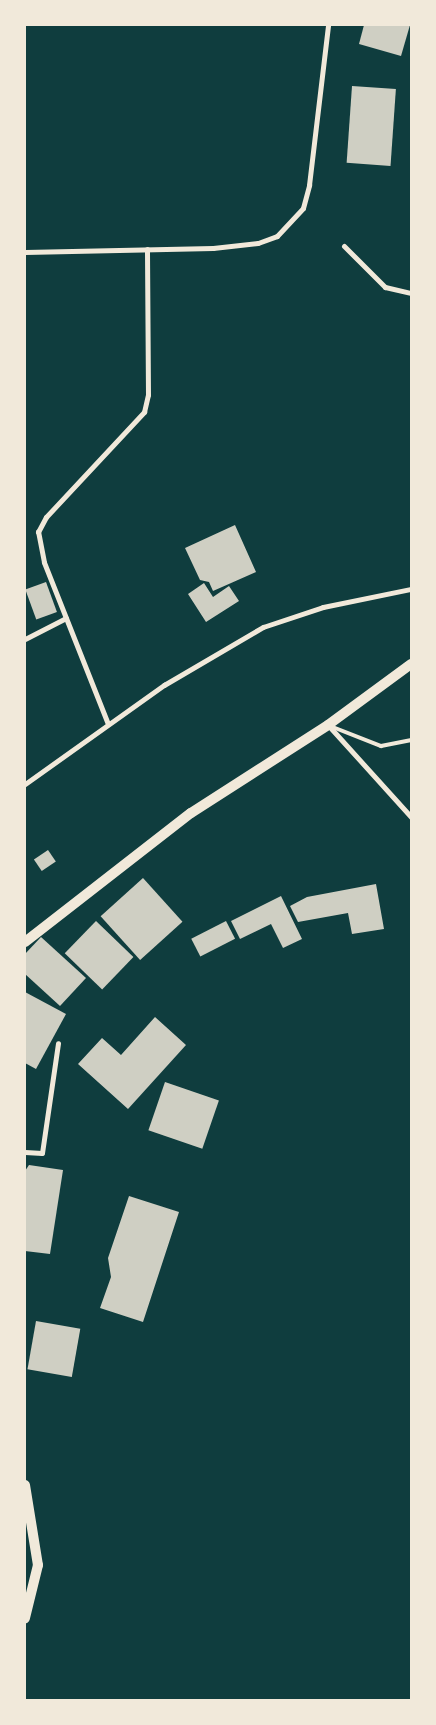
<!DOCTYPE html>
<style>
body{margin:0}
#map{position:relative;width:436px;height:1725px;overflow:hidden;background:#0f3d3e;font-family:"Noto Sans",sans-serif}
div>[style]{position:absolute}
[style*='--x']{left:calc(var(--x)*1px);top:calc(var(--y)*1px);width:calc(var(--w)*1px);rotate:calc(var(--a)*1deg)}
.building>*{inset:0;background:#cfcfc3;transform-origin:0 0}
.service>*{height:4px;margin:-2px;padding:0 2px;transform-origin:2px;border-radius:2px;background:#f1e9da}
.minor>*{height:5px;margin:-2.5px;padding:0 2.5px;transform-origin:2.5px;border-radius:2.5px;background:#f1e9da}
.secondary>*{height:10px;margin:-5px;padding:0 5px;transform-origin:5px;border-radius:5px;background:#f1e9da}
span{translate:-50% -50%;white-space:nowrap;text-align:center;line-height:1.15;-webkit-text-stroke:4px #f1e9da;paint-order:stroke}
.frame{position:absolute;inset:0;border:26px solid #f1e9da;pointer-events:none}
</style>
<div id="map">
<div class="building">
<div style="clip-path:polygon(364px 25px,410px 25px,401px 56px,359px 44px)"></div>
<div style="left:352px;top:86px;width:44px;height:77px;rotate:4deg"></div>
<div style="clip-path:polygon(235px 525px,256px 572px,213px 591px,209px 582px,200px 580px,185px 548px)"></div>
<div style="left:46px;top:582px;width:32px;height:22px;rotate:70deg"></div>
<div style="clip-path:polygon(204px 583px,213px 597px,229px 586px,239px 601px,206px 622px,188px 594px)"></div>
<div style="left:48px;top:850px;width:14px;height:17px;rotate:56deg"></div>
<div style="left:143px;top:878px;width:59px;height:57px;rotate:48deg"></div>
<div style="clip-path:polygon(376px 884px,384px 929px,352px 934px,348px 913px,298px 922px,290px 906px,307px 897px)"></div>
<div style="clip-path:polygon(281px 896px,302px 939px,283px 948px,271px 924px,240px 939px,231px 921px)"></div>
<div style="left:96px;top:921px;width:52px;height:45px;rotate:44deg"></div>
<div style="left:226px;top:921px;width:20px;height:39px;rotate:63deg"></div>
<div style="clip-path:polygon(41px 937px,86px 978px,60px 1006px,25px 974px,25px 954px)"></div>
<div style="clip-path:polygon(25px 992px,66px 1014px,36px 1069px,25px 1063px)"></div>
<div style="clip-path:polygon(155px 1017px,186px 1045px,128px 1109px,78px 1064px,102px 1038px,121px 1055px)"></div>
<div style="left:165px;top:1082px;width:57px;height:51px;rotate:19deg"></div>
<div style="clip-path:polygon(29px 1165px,63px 1170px,50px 1254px,25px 1251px,25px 1171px)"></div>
<div style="clip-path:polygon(129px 1196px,179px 1212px,143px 1322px,100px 1308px,111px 1277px,108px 1258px)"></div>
<div style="left:36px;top:1321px;width:45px;height:49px;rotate:10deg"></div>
</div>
<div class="service">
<div style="--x:330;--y:726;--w:55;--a:21.4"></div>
<div style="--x:381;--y:746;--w:31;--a:-11"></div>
</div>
<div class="minor">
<div style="--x:344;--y:246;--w:58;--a:45"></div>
<div style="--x:385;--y:287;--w:27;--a:13"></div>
<div style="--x:25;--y:252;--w:188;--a:-1.2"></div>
<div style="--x:213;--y:248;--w:45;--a:-6.3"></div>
<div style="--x:258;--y:243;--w:20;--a:-20"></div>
<div style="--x:277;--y:236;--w:38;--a:-47"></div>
<div style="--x:303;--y:208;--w:24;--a:-75"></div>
<div style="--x:309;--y:185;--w:161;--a:-83.2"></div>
<div style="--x:25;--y:639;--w:46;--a:-27.1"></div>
<div style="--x:108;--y:724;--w:174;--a:-111.6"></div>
<div style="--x:44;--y:562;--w:31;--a:-101"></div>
<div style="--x:38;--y:532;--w:17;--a:-62"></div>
<div style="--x:46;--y:517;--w:144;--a:-47"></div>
<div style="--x:144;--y:412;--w:17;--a:-77"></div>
<div style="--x:148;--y:395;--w:146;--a:-90.4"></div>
<div style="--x:328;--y:725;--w:124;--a:47.9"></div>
<div style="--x:25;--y:784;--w:171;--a:-35.5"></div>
<div style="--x:164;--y:685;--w:115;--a:-30.4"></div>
<div style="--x:263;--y:627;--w:63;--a:-18.4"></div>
<div style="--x:323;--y:607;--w:90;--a:-11.6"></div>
<div style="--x:25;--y:1152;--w:17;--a:3"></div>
<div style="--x:42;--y:1153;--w:111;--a:-81.7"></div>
</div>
<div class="secondary">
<div style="--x:25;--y:942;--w:210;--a:-37.9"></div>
<div style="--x:191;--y:813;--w:163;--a:-32.7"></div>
<div style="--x:328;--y:725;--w:103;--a:-36.3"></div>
<div style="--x:25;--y:1485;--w:81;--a:80.8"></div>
<div style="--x:38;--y:1565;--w:55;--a:103.8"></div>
</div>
<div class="frame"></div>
</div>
